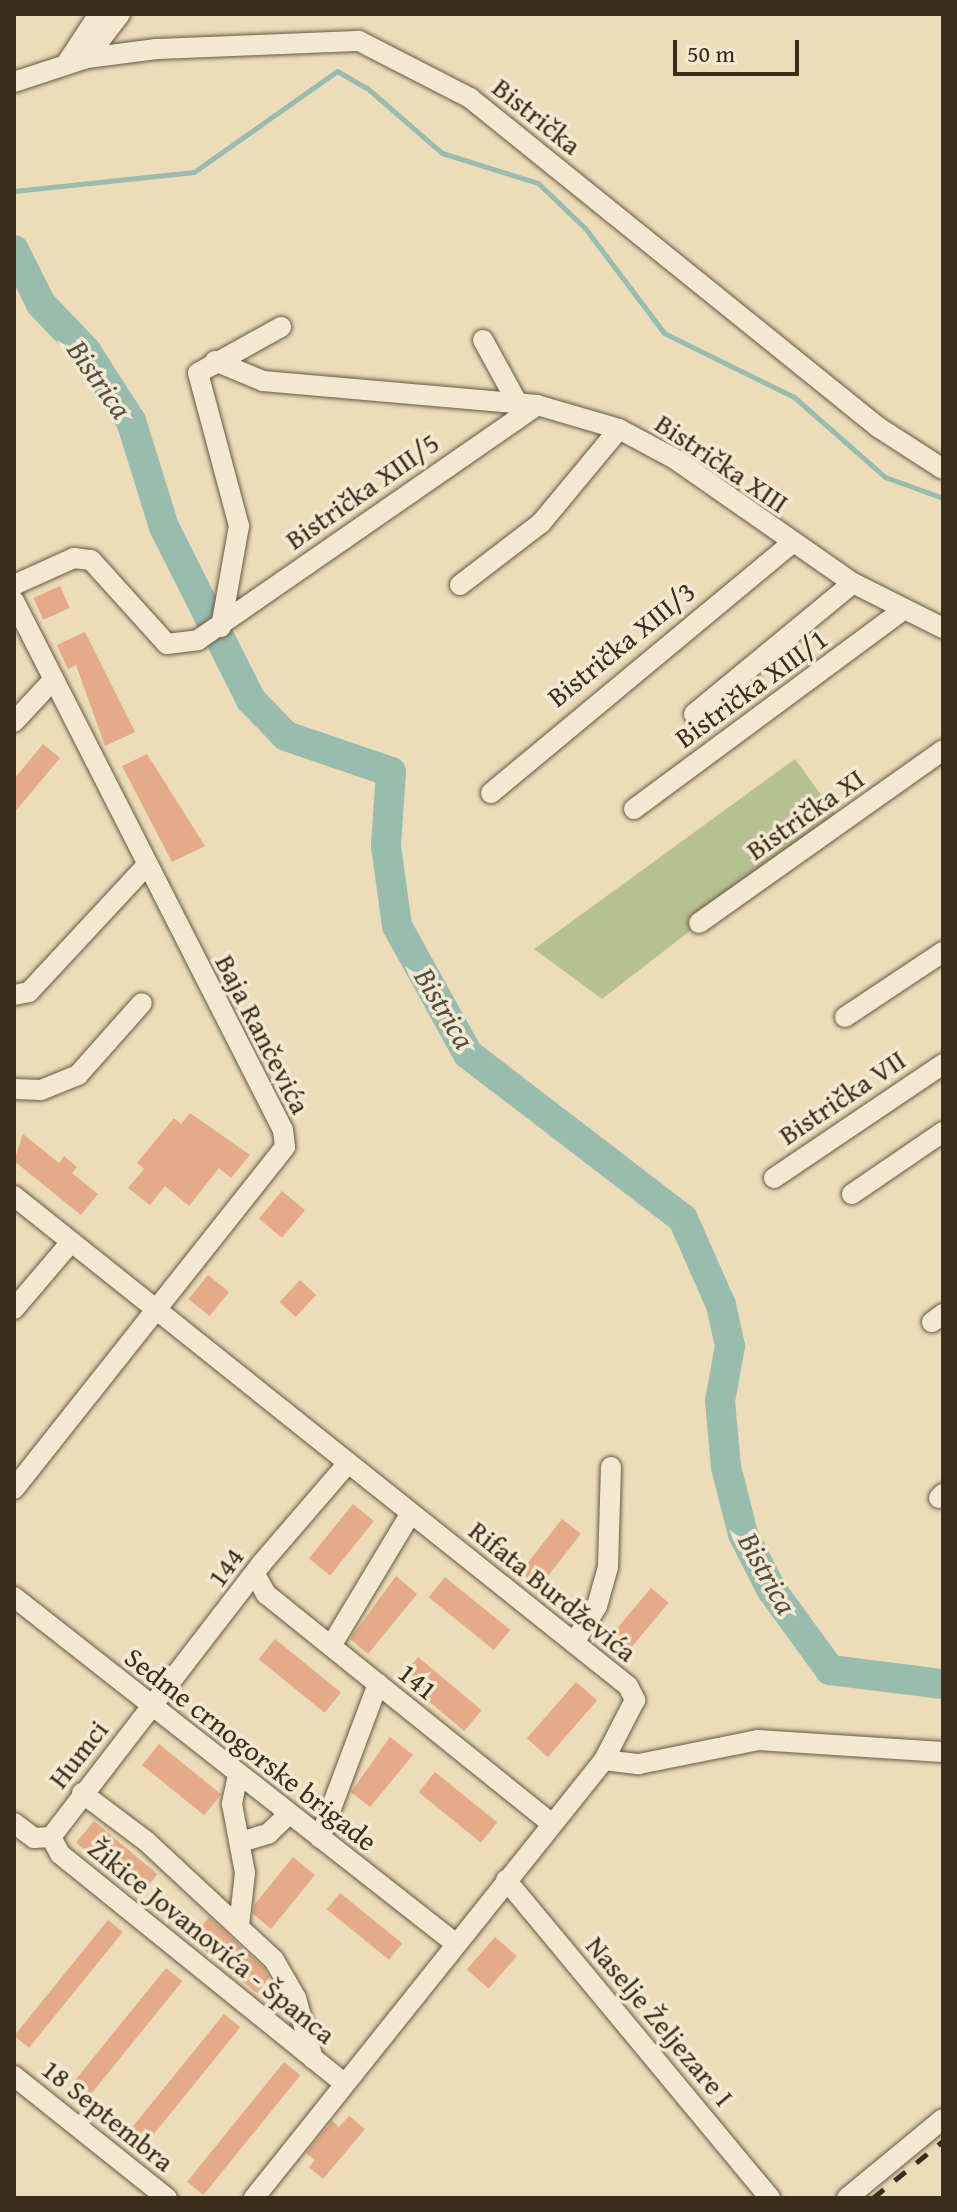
<!DOCTYPE html>
<meta charset="utf-8">
<style>
body{margin:0}
#map{position:relative;width:957px;height:2212px;overflow:hidden;background:#ecdcb9;font-family:"Gentium Book Plus",serif}
div>[style]{position:absolute}
[style*='--x']{left:calc(var(--x)*1px);top:calc(var(--y)*1px);width:calc(var(--w)*1px);rotate:calc(var(--a)*1deg)}
.green>*{inset:0;background:#b7c090}
.stream>*{height:5px;margin:-2.5px;padding:0 2.5px;transform-origin:2.5px;border-radius:2.5px;background:#99bcaf}
.river>*{height:30px;margin:-15px;padding:0 15px;transform-origin:15px;border-radius:15px;background:#99bcaf}
.building>*{inset:0;background:#e5aa87;transform-origin:0 0}
.roads{filter:drop-shadow(0 0 2px #665942) drop-shadow(0 0 2px #665942)}
.minor>*{height:20px;margin:-10px;padding:0 10px;transform-origin:10px;border-radius:10px;background:#f3e8d2}
.rail>*{height:5px;margin-top:-2.5px;transform-origin:0;background:repeating-linear-gradient(90deg,#3a2d1b 0 14px,transparent 0 28px)}
span{translate:-50% -50%;white-space:nowrap;text-align:center;line-height:1.15;-webkit-text-stroke:7px #f3e8d2;paint-order:stroke}
.street-label{font-size:28px;color:#3a2d1b}
.water-label{font-size:30px;color:#525140;font-style:italic}
.frame{position:absolute;inset:0;border:16px solid #3a2d1b;pointer-events:none}
.scale{position:absolute;left:673px;top:40px;width:126px;height:36px;box-sizing:border-box;border:4px solid #3a2d1b;border-top:0;padding-left:10px;font-size:24px;line-height:28px;white-space:nowrap;color:#3a2d1b;-webkit-text-stroke:6px #f3e8d2;paint-order:stroke}
</style>
<div id="map">
<div class="green">
<div style="clip-path:polygon(795px 759px,837px 817px,602px 999px,534px 949px)"></div>
</div>
<div class="stream">
<div style="--x:14;--y:191;--w:181;--a:-6"></div>
<div style="--x:194;--y:172;--w:175;--a:-35.2"></div>
<div style="--x:337;--y:71;--w:34;--a:30"></div>
<div style="--x:367;--y:88;--w:99;--a:40.9"></div>
<div style="--x:442;--y:153;--w:101;--a:17.4"></div>
<div style="--x:538;--y:183;--w:65;--a:43.8"></div>
<div style="--x:585;--y:228;--w:131;--a:53"></div>
<div style="--x:664;--y:333;--w:145;--a:26.2"></div>
<div style="--x:794;--y:397;--w:121;--a:41.3"></div>
<div style="--x:885;--y:477;--w:62;--a:19.9"></div>
</div>
<div class="river">
<div style="--x:14;--y:250;--w:60;--a:63.4"></div>
<div style="--x:41;--y:304;--w:65;--a:46.2"></div>
<div style="--x:86;--y:351;--w:83;--a:57.3"></div>
<div style="--x:131;--y:421;--w:111;--a:72.7"></div>
<div style="--x:164;--y:527;--w:194;--a:63.3"></div>
<div style="--x:251;--y:700;--w:50;--a:45.8"></div>
<div style="--x:286;--y:736;--w:111;--a:18.9"></div>
<div style="--x:391;--y:772;--w:74;--a:93.9"></div>
<div style="--x:386;--y:846;--w:81;--a:82.2"></div>
<div style="--x:397;--y:926;--w:146;--a:61"></div>
<div style="--x:468;--y:1054;--w:271;--a:37.5"></div>
<div style="--x:683;--y:1219;--w:94;--a:66.2"></div>
<div style="--x:721;--y:1305;--w:42;--a:77.6"></div>
<div style="--x:730;--y:1346;--w:56;--a:100.3"></div>
<div style="--x:720;--y:1401;--w:66;--a:84.8"></div>
<div style="--x:726;--y:1467;--w:69;--a:75.8"></div>
<div style="--x:743;--y:1534;--w:62;--a:63"></div>
<div style="--x:771;--y:1589;--w:100;--a:53.9"></div>
<div style="--x:830;--y:1670;--w:114;--a:7.1"></div>
</div>
<div class="building">
<div style="left:60px;top:586px;width:24px;height:29px;rotate:66deg"></div>
<div style="clip-path:polygon(85px 632px,135px 732px,105px 746px,76px 665px,68px 669px,57px 645px)"></div>
<div style="clip-path:polygon(43px 744px,60px 758px,14px 813px,14px 779px)"></div>
<div style="clip-path:polygon(147px 754px,205px 846px,172px 862px,122px 766px)"></div>
<div style="clip-path:polygon(190px 1113px,250px 1155px,231px 1178px,219px 1168px,189px 1206px,165px 1186px,150px 1205px,128px 1188px,144px 1169px,137px 1163px,174px 1118px,181px 1124px)"></div>
<div style="clip-path:polygon(23px 1134px,59px 1163px,64px 1156px,77px 1167px,72px 1173px,98px 1194px,81px 1215px,14px 1161px)"></div>
<div style="left:282px;top:1191px;width:30px;height:36px;rotate:40deg"></div>
<div style="left:208px;top:1275px;width:27px;height:31px;rotate:39deg"></div>
<div style="left:300px;top:1280px;width:22px;height:30px;rotate:43deg"></div>
<div style="left:353px;top:1504px;width:27px;height:70px;rotate:39deg"></div>
<div style="left:562px;top:1519px;width:24px;height:73px;rotate:38deg"></div>
<div style="clip-path:polygon(396px 1576px,417px 1594px,368px 1654px,350px 1639px)"></div>
<div style="left:445px;top:1577px;width:84px;height:26px;rotate:39deg"></div>
<div style="left:651px;top:1588px;width:23px;height:74px;rotate:40deg"></div>
<div style="left:275px;top:1639px;width:85px;height:26px;rotate:39deg"></div>
<div style="left:418px;top:1657px;width:83px;height:27px;rotate:40deg"></div>
<div style="left:576px;top:1682px;width:28px;height:75px;rotate:41deg"></div>
<div style="clip-path:polygon(390px 1737px,413px 1755px,370px 1807px,351px 1792px)"></div>
<div style="left:159px;top:1744px;width:80px;height:27px;rotate:39deg"></div>
<div style="left:435px;top:1772px;width:80px;height:26px;rotate:39deg"></div>
<div style="left:94px;top:1821px;width:83px;height:28px;rotate:40deg"></div>
<div style="clip-path:polygon(293px 1857px,315px 1875px,271px 1929px,253px 1914px,255px 1904px)"></div>
<div style="left:340px;top:1893px;width:80px;height:21px;rotate:39deg"></div>
<div style="clip-path:polygon(209px 1917px,264px 1968px,269px 1978px,257px 1993px,191px 1939px)"></div>
<div style="left:108px;top:1920px;width:19px;height:149px;rotate:39deg"></div>
<div style="left:495px;top:1937px;width:29px;height:43px;rotate:41deg"></div>
<div style="left:166px;top:1968px;width:21px;height:156px;rotate:39deg"></div>
<div style="left:224px;top:2014px;width:21px;height:156px;rotate:39deg"></div>
<div style="left:284px;top:2062px;width:21px;height:154px;rotate:39deg"></div>
<div style="clip-path:polygon(349px 2116px,365px 2129px,323px 2179px,309px 2167px,315px 2160px,306px 2153px,332px 2121px,339px 2127px)"></div>
</div>
<div class="roads">
<div class="minor">
<div style="--x:91;--y:52;--w:48;--a:-52.7"></div>
<div style="--x:66;--y:64;--w:60;--a:-56.6"></div>
<div style="--x:14;--y:82;--w:77;--a:-18.2"></div>
<div style="--x:87;--y:58;--w:70;--a:-7.4"></div>
<div style="--x:156;--y:49;--w:203;--a:-2.3"></div>
<div style="--x:359;--y:41;--w:125;--a:27.2"></div>
<div style="--x:470;--y:98;--w:524;--a:38.88"></div>
<div style="--x:878;--y:427;--w:77;--a:32.9"></div>
<div style="--x:483;--y:340;--w:73;--a:61.3"></div>
<div style="--x:215;--y:361;--w:52;--a:22.6"></div>
<div style="--x:263;--y:381;--w:275;--a:5"></div>
<div style="--x:537;--y:405;--w:85;--a:16.3"></div>
<div style="--x:619;--y:429;--w:64;--a:28.2"></div>
<div style="--x:675;--y:459;--w:217;--a:34.9"></div>
<div style="--x:853;--y:583;--w:101;--a:26.6"></div>
<div style="--x:14;--y:585;--w:66;--a:-24.2"></div>
<div style="--x:74;--y:558;--w:17;--a:7"></div>
<div style="--x:91;--y:560;--w:113;--a:47.9"></div>
<div style="--x:167;--y:644;--w:31;--a:-7"></div>
<div style="--x:198;--y:640;--w:412;--a:-34.7"></div>
<div style="--x:460;--y:585;--w:102;--a:-37.4"></div>
<div style="--x:541;--y:523;--w:122;--a:-50.3"></div>
<div style="--x:14;--y:601;--w:593;--a:63.05"></div>
<div style="--x:283;--y:1130;--w:17;--a:83"></div>
<div style="--x:285;--y:1147;--w:436;--a:128.4"></div>
<div style="--x:221;--y:627;--w:103;--a:-79.9"></div>
<div style="--x:239;--y:526;--w:158;--a:-105"></div>
<div style="--x:198;--y:373;--w:95;--a:-29"></div>
<div style="--x:694;--y:714;--w:206;--a:-39.5"></div>
<div style="--x:14;--y:722;--w:57;--a:-47.1"></div>
<div style="--x:491;--y:793;--w:390;--a:-39.7"></div>
<div style="--x:634;--y:809;--w:333;--a:-36.5"></div>
<div style="--x:699;--y:923;--w:299;--a:-35.3"></div>
<div style="--x:14;--y:995;--w:15;--a:-11"></div>
<div style="--x:29;--y:992;--w:172;--a:-47.1"></div>
<div style="--x:845;--y:1017;--w:118;--a:-33.6"></div>
<div style="--x:14;--y:1089;--w:27;--a:2"></div>
<div style="--x:41;--y:1090;--w:40;--a:-22"></div>
<div style="--x:78;--y:1075;--w:96;--a:-48.4"></div>
<div style="--x:774;--y:1178;--w:204;--a:-34"></div>
<div style="--x:852;--y:1194;--w:110;--a:-34.3"></div>
<div style="--x:14;--y:1196;--w:786;--a:38.59"></div>
<div style="--x:628;--y:1686;--w:16;--a:63"></div>
<div style="--x:635;--y:1700;--w:68;--a:117.3"></div>
<div style="--x:604;--y:1760;--w:561;--a:128.63"></div>
<div style="--x:14;--y:1309;--w:88;--a:-49.6"></div>
<div style="--x:932;--y:1322;--w:14;--a:-36"></div>
<div style="--x:939;--y:1498;--w:6;--a:-45"></div>
<div style="--x:256;--y:1576;--w:21;--a:61"></div>
<div style="--x:266;--y:1594;--w:367;--a:38.8"></div>
<div style="--x:14;--y:1597;--w:561;--a:38.12"></div>
<div style="--x:574;--y:1643;--w:44;--a:-58.1"></div>
<div style="--x:597;--y:1606;--w:41;--a:-74.2"></div>
<div style="--x:608;--y:1567;--w:100;--a:-88.3"></div>
<div style="--x:331;--y:1646;--w:155;--a:-59"></div>
<div style="--x:604;--y:1760;--w:35;--a:7"></div>
<div style="--x:639;--y:1764;--w:121;--a:-11.4"></div>
<div style="--x:758;--y:1740;--w:185;--a:3.7"></div>
<div style="--x:238;--y:1775;--w:30;--a:102"></div>
<div style="--x:232;--y:1804;--w:70;--a:79.3"></div>
<div style="--x:245;--y:1873;--w:53;--a:96.5"></div>
<div style="--x:82;--y:1793;--w:80;--a:36.9"></div>
<div style="--x:146;--y:1841;--w:175;--a:42.9"></div>
<div style="--x:274;--y:1960;--w:44;--a:59.9"></div>
<div style="--x:296;--y:1998;--w:63;--a:74.4"></div>
<div style="--x:14;--y:1823;--w:25;--a:37"></div>
<div style="--x:34;--y:1838;--w:17;--a:-3"></div>
<div style="--x:51;--y:1837;--w:346;--a:-52.4"></div>
<div style="--x:262;--y:1563;--w:132;--a:-49.3"></div>
<div style="--x:51;--y:1837;--w:19;--a:62"></div>
<div style="--x:60;--y:1854;--w:365;--a:38.9"></div>
<div style="--x:320;--y:1838;--w:165;--a:-69.4"></div>
<div style="--x:241;--y:1842;--w:28;--a:-17"></div>
<div style="--x:268;--y:1834;--w:29;--a:-44"></div>
<div style="--x:506;--y:1880;--w:413;--a:50.3"></div>
<div style="--x:14;--y:2076;--w:196;--a:38.6"></div>
<div style="--x:847;--y:2198;--w:124;--a:-39.5"></div>
</div>
</div>
<div class="rail">
<div style="--x:873;--y:2198;--w:90;--a:-39.2"></div>
</div>
<div class="street-label">
<span style="left:537px;top:116px;rotate:39deg">Bistrička</span>
<span style="left:722px;top:463px;rotate:34deg">Bistrička XIII</span>
<span style="left:362px;top:491px;rotate:-35deg">Bistrička XIII/5</span>
<span style="left:621px;top:644px;rotate:-39deg">Bistrička XIII/3</span>
<span style="left:751px;top:688px;rotate:-36deg">Bistrička XIII/1</span>
<span style="left:805px;top:814px;rotate:-35deg">Bistrička XI</span>
<span style="left:263px;top:1034px;rotate:63deg">Baja Rančevića</span>
<span style="left:842px;top:1097px;rotate:-34deg">Bistrička VII</span>
<span style="left:225px;top:1567px;rotate:-54deg">144</span>
<span style="left:553px;top:1591px;rotate:39deg">Rifata Burdževića</span>
<span style="left:418px;top:1681px;rotate:39deg">141</span>
<span style="left:251px;top:1749px;rotate:38deg">Sedme crnogorske brigade</span>
<span style="left:78px;top:1754px;rotate:-52deg">Humci</span>
<span style="left:212px;top:1941px;rotate:39deg">Žikice Jovanovića - Španca</span>
<span style="left:660px;top:2021px;rotate:50deg">Naselje Željezare I</span>
<span style="left:108px;top:2115px;rotate:39deg">18 Septembra</span>
</div>
<div class="water-label">
<span style="left:100px;top:379px;rotate:55deg">Bistrica</span>
<span style="left:445px;top:1008px;rotate:59deg">Bistrica</span>
<span style="left:768px;top:1573px;rotate:61deg">Bistrica</span>
</div>
<div class="frame"></div>
<div class="scale">50 m</div>
</div>
